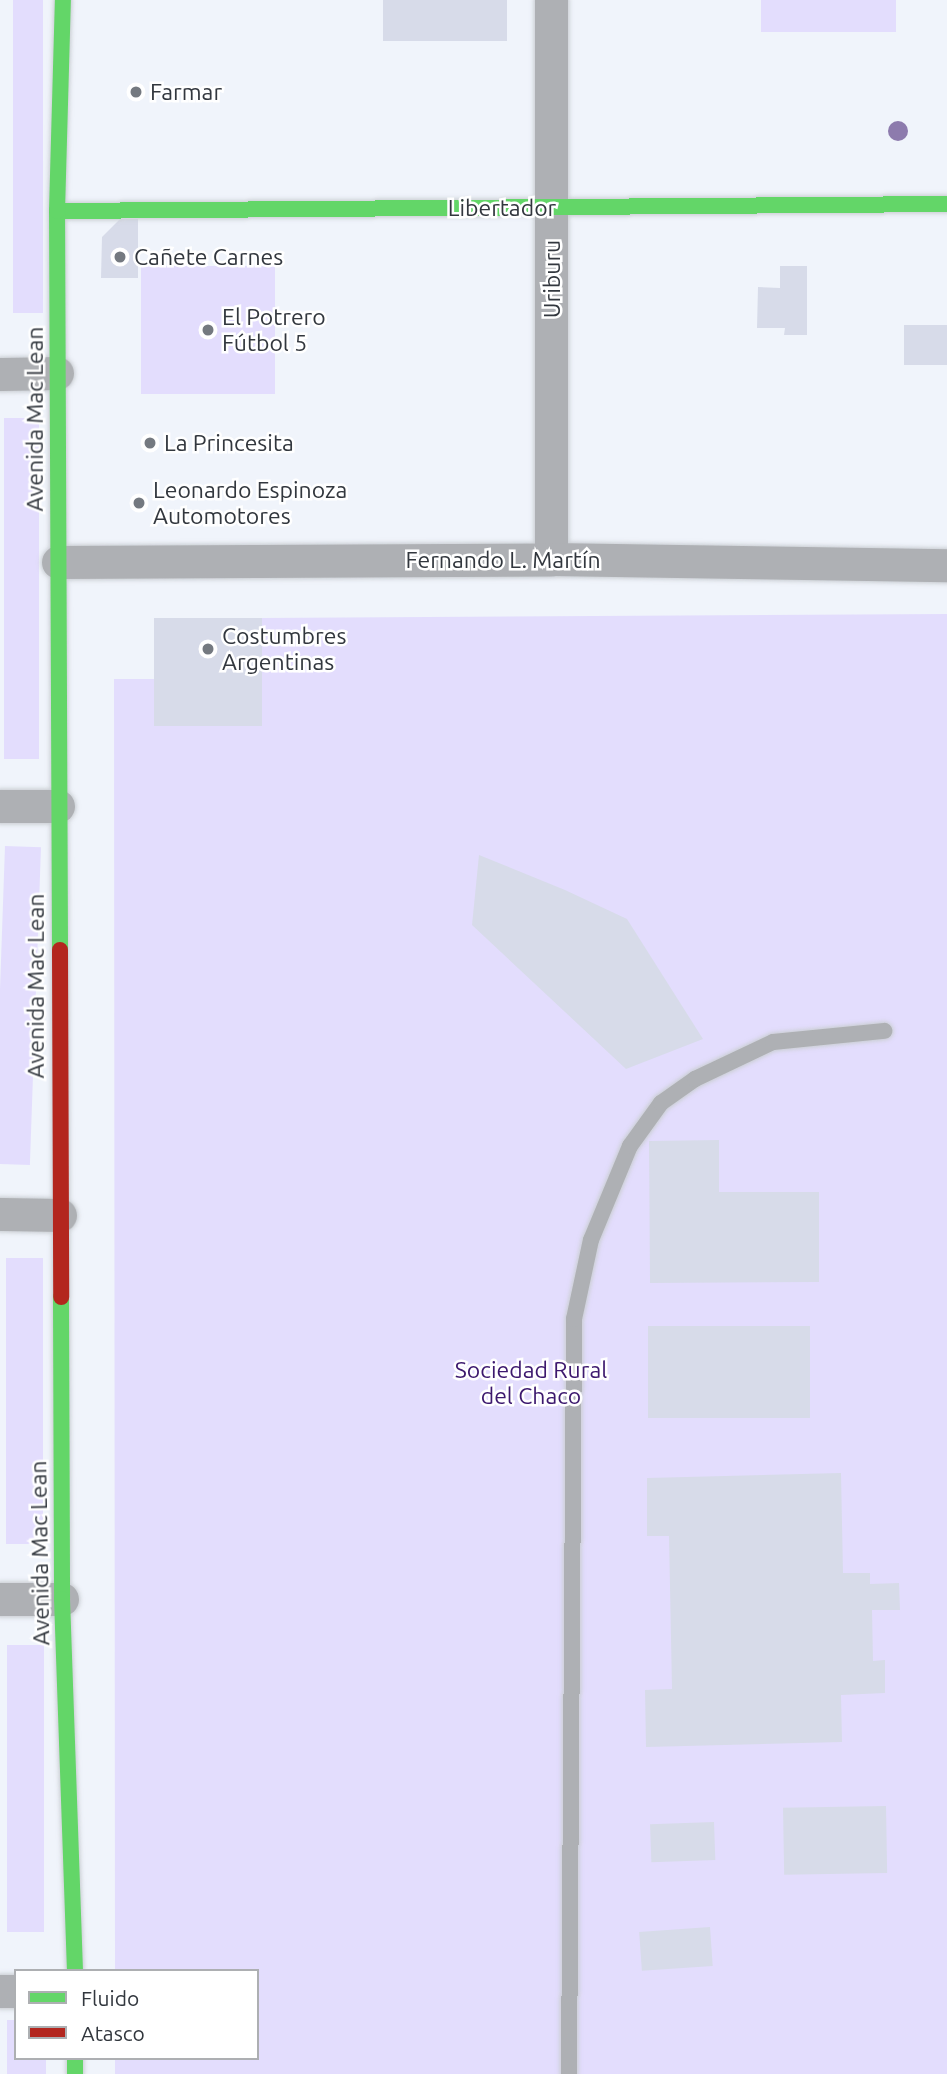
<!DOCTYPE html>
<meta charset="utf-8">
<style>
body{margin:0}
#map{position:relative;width:947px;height:2074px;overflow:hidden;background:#f0f4fb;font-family:Ubuntu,sans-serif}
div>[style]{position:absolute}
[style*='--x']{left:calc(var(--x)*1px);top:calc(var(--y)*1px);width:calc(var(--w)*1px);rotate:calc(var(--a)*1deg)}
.green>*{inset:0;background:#e3ddfd;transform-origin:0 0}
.building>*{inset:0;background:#d7dbe9;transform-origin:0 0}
.roads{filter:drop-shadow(0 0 2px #cbcfd4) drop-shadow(0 0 2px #cbcfd4)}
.lane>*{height:16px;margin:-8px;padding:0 8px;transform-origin:8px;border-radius:8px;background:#aeb0b4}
.street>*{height:33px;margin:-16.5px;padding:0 16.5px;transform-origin:16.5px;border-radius:16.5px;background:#aeb0b4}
.fast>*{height:16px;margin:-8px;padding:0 8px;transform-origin:8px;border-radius:8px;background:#63d668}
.jam>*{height:16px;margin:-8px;padding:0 8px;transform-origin:8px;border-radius:8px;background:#b3261e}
.trees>*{width:20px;height:20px;margin:-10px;border-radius:50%;background:#8d7bad}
.dots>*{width:19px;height:19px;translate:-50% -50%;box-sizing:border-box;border:4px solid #fff;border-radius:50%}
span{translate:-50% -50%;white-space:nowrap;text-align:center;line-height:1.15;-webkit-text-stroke:5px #fff;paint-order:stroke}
.poi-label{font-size:23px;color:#32373e}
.left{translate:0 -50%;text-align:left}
.street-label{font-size:23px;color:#32373e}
.park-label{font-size:23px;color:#3c186e}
.legend{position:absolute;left:14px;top:1969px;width:245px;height:91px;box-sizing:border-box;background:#fff;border:2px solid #adafb2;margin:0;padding:9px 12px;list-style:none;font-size:21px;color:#32373e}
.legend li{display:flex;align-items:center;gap:14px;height:35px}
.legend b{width:35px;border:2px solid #adafb2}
</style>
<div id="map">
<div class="green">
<div style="left:13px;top:0;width:30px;height:313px"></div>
<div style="left:761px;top:0;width:135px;height:32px"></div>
<div style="left:141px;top:266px;width:134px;height:128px"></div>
<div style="left:4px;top:418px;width:35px;height:341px"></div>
<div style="clip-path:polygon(947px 614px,947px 2074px,115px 2074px,115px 2058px,257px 2058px,257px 1971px,115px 1971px,114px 679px,154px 679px,155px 726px,262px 725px,262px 618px)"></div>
<div style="left:5px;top:846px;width:36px;height:318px;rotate:2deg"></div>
<div style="left:6px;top:1258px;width:37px;height:286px"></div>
<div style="left:7px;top:1645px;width:37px;height:287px"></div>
<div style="clip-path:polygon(7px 2020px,16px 2020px,16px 2058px,46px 2058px,46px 2074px,7px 2074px)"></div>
</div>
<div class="building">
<div style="left:383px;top:0;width:124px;height:41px"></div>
<div style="clip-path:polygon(120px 219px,138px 219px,138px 278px,101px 278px,102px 237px)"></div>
<div style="clip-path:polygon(780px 266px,807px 266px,807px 335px,784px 335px,785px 328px,757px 328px,758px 287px,780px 288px)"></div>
<div style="left:904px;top:325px;width:43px;height:40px"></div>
<div style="left:154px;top:618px;width:108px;height:108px"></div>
<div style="clip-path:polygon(479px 855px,565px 890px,627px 919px,703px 1039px,626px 1069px,472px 925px)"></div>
<div style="clip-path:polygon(719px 1140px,719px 1192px,819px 1192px,819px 1282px,650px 1283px,649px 1141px)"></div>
<div style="left:810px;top:1326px;width:92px;height:162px;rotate:90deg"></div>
<div style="clip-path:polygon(841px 1473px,843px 1573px,870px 1573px,870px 1584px,899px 1583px,900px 1610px,872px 1610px,873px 1661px,885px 1660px,885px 1693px,841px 1695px,842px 1742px,646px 1747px,645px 1690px,672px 1689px,669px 1536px,647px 1536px,647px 1478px)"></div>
<div style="left:886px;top:1806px;width:67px;height:103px;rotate:89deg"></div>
<div style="left:714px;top:1822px;width:38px;height:64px;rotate:88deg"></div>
<div style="left:710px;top:1927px;width:39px;height:71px;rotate:86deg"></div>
</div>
<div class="roads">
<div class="lane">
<div style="--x:569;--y:2074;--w:755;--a:-89.62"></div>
<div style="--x:574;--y:1319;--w:81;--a:-77.9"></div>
<div style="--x:591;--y:1240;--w:102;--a:-67.5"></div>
<div style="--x:630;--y:1146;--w:53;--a:-54.2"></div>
<div style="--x:661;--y:1103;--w:42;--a:-35.2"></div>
<div style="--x:695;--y:1079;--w:86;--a:-25.4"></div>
<div style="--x:773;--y:1042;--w:112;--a:-5.7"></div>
</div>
<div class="street">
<div style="--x:551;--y:0;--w:559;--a:90"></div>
<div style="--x:0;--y:374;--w:57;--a:-1"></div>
<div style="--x:58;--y:562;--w:493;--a:-0.3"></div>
<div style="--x:551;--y:559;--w:396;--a:0.9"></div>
<div style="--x:0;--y:806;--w:58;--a:0"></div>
<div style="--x:0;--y:1214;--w:60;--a:1"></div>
<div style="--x:0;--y:1599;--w:62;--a:0"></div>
<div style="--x:0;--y:1991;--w:16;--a:0"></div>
</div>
<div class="fast">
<div style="--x:57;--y:211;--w:890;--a:-0.45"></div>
<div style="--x:60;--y:950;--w:739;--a:-90.23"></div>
<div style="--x:57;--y:211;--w:211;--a:-88.4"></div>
<div style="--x:61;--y:1297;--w:302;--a:89.8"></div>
<div style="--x:62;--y:1599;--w:372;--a:88"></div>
<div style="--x:75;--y:2058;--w:16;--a:90"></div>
</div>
<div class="jam">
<div style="--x:60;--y:950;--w:347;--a:89.8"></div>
</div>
</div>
<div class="trees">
<div style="left:898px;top:131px"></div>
</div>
<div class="dots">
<div style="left:136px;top:92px;background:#747980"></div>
<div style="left:120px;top:257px;background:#747980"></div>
<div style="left:208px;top:330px;background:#747980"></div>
<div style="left:150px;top:443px;background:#747980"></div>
<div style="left:139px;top:503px;background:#747980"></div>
<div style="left:208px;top:649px;background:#747980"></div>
</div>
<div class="poi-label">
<span class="left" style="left:150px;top:92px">Farmar</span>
<span class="left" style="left:134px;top:257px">Cañete Carnes</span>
<span class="left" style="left:222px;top:330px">El Potrero<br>Fútbol 5</span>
<span class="left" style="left:164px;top:443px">La Princesita</span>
<span class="left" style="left:153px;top:503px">Leonardo Espinoza<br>Automotores</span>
<span class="left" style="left:222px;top:649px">Costumbres<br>Argentinas</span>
</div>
<div class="street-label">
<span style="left:502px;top:208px">Libertador</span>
<span style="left:552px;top:279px;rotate:-90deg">Uriburu</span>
<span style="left:35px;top:419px;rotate:-90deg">Avenida Mac Lean</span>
<span style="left:503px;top:560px">Fernando L. Martín</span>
<span style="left:36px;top:986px;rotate:-90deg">Avenida Mac Lean</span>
<span style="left:40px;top:1553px;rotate:-91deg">Avenida Mac Lean</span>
</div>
<div class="park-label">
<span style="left:531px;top:1383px">Sociedad Rural<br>del Chaco</span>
</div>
<ul class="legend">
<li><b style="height:9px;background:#63d668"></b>Fluido</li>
<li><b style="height:9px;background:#b3261e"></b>Atasco</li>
</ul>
</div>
